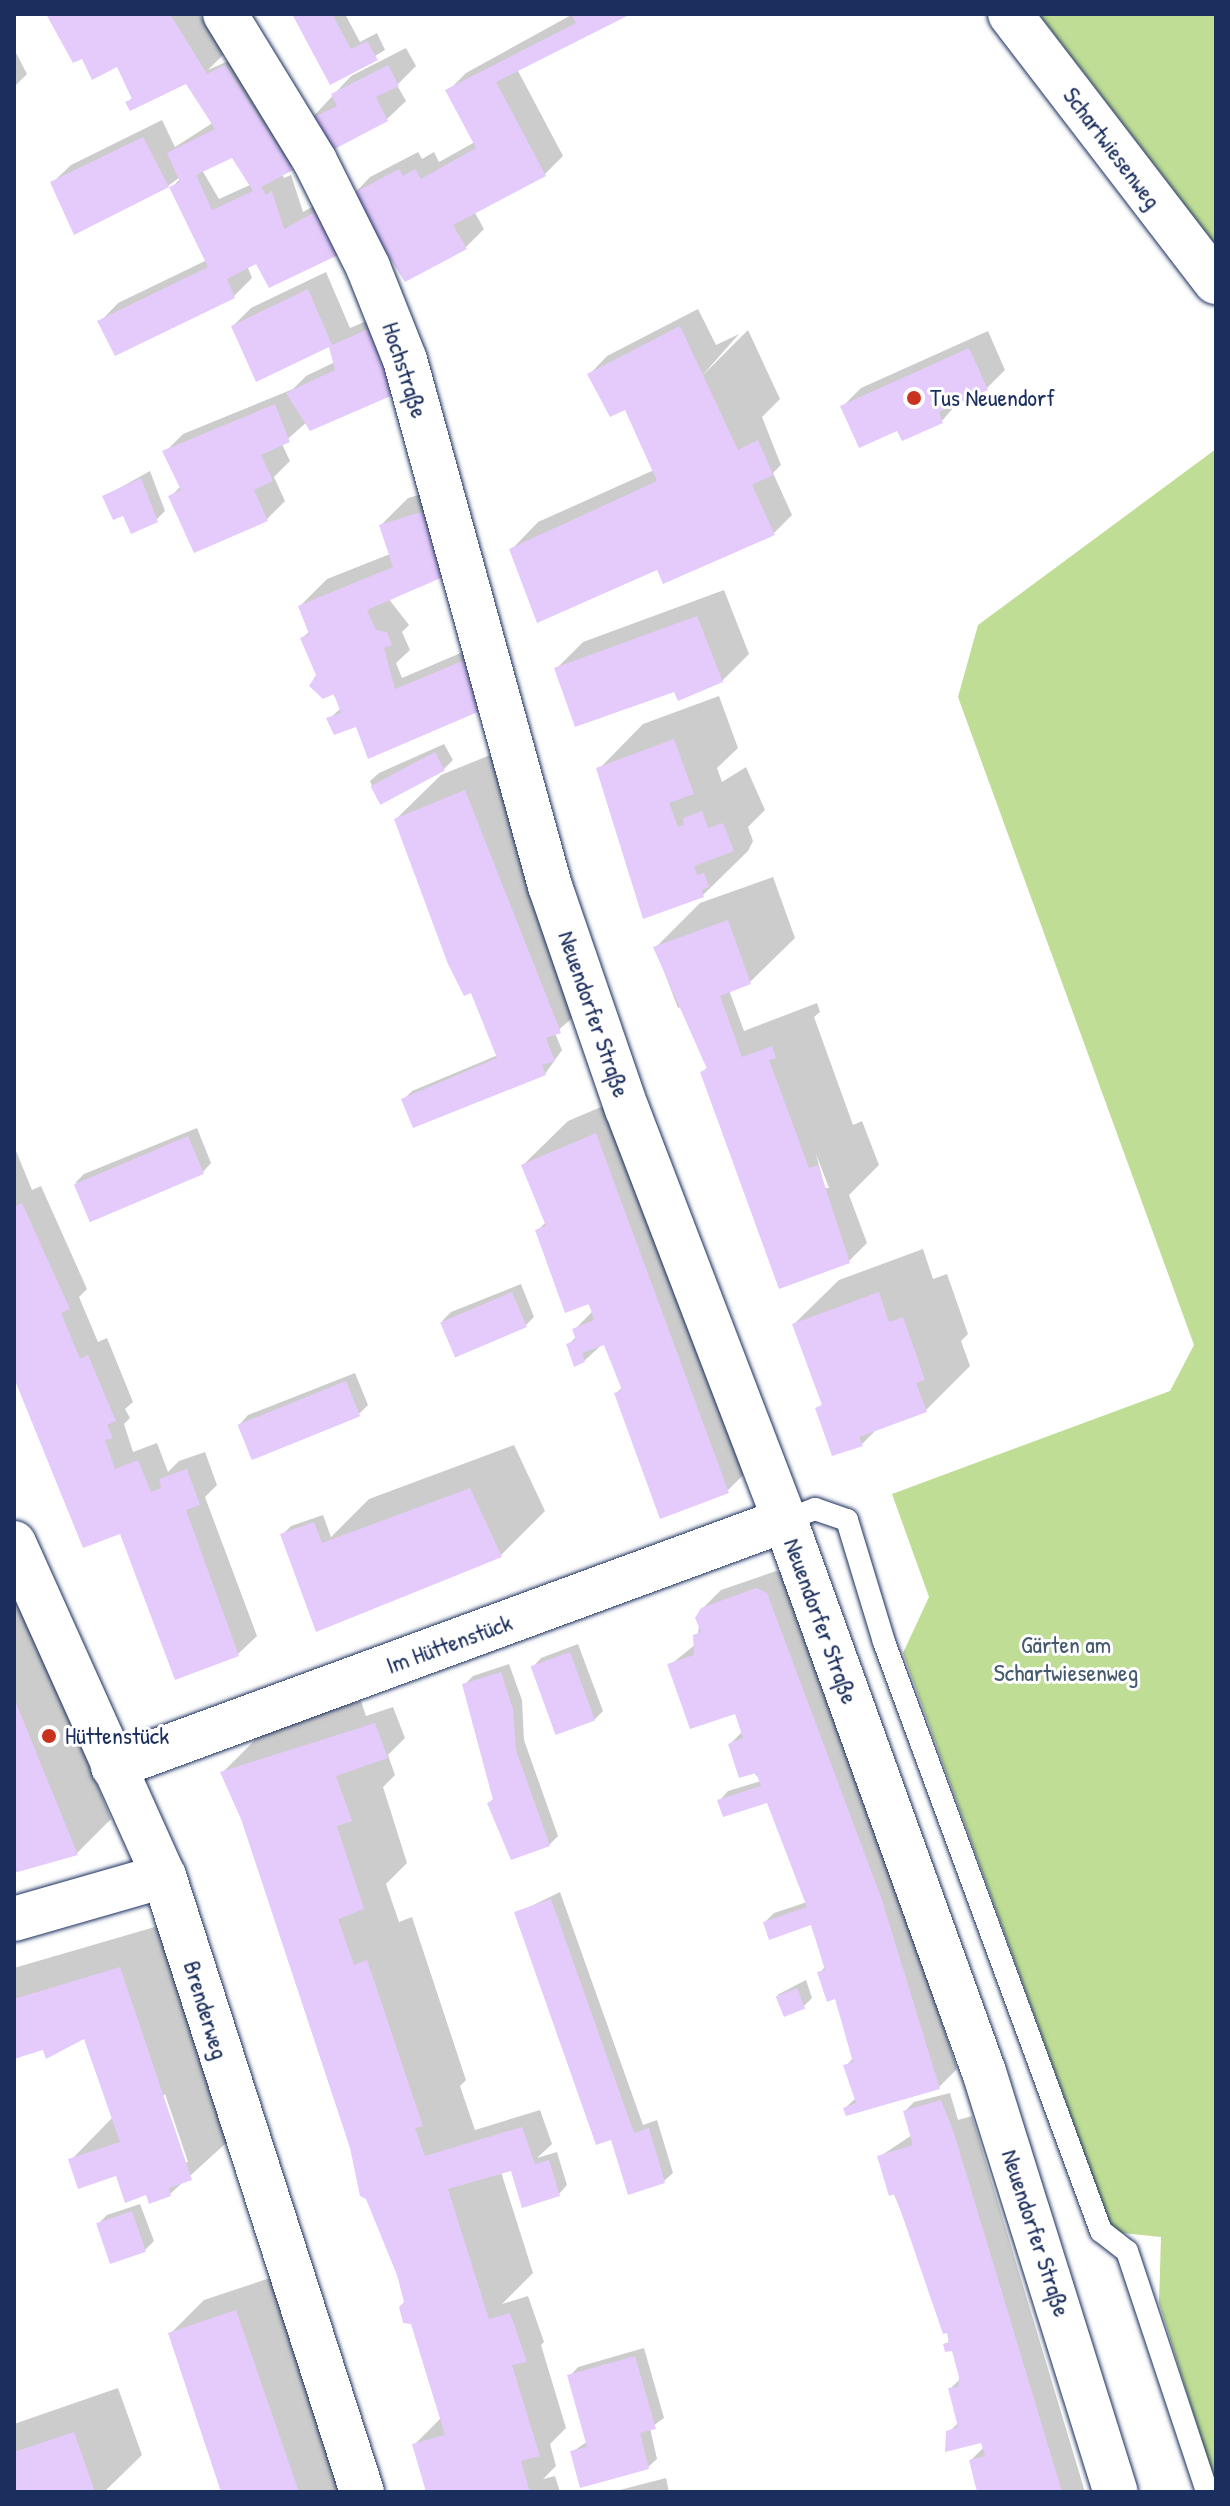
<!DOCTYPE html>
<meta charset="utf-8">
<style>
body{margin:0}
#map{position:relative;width:1230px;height:2506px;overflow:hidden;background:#fff;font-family:"Patrick Hand",sans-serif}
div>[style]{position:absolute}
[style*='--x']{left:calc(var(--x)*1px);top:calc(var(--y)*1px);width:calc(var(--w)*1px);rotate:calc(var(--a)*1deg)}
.green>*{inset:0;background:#bfdd95}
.shadow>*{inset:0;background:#0003}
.building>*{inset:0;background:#e4cbfb;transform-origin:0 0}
.roads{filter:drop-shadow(0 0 2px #1b2f5e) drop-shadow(0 0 2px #1b2f5e)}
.lane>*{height:22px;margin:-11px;padding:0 11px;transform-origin:11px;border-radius:11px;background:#fff}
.street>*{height:44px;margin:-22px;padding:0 22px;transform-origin:22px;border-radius:22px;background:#fff}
.dots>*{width:22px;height:22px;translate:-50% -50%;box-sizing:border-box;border:4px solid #fff;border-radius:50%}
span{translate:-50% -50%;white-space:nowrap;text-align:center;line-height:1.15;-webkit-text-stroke:6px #fff;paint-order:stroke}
.street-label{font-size:24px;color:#1b2f5e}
.poi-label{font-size:24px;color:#1b2f5e}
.left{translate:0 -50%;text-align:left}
.park-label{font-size:24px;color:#445a6c}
.frame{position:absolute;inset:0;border:16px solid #1b2f5e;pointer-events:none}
</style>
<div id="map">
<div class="green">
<div style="clip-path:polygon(1039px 14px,1216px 14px,1216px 245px)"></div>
<div style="clip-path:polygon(1216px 449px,1216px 2485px,1159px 2303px,1161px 2237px,1113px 2232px,903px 1653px,929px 1597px,892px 1494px,1170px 1391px,1194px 1345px,958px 697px,978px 625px)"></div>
</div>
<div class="shadow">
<div style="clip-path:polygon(evenodd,48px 14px,199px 14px,224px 54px,208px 70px,235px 58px,300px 160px,282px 174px,284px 178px,291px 175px,303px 212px,334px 195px,355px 235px,257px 261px,248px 268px,252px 278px,234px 296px,100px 322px,118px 303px,207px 260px,171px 188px,187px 172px,168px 186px,52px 183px,71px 165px,162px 120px,175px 147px,214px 122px,195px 78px,128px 102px,133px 97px,118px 64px,83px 56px,48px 14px,242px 151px,252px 184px,219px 199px,202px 170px,242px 151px)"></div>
<div style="clip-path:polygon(295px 14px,345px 14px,360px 42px,377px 33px,385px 50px,331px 82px)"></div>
<div style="clip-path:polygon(573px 14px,626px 14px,517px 69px,563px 156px,545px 174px,474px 211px,484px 229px,465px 248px,352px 196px,370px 177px,418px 152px,422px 159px,434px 152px,439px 162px,475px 142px,448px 91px,466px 73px)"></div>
<div style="clip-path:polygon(406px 48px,416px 66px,397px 85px,406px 101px,387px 119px,327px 151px,310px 120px,351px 76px)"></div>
<div style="clip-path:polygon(14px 49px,27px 74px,14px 87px)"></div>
<div style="clip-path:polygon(326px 272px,350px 328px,393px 310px,307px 422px,282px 444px,290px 461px,274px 477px,285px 501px,267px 519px,171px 496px,181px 486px,165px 452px,183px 434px,293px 389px,306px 376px,335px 362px,330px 344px,233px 326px,251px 308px)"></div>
<div style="clip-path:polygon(698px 309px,716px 345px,739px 334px,701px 377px,748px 330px,780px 399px,762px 417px,781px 465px,773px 473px,792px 515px,774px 533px,658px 566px,512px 549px,538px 522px,654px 470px,626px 407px,589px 375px,607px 356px)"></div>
<div style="clip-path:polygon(988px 331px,1005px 370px,987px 388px,959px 401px,942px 421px,898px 428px,843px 406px,861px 388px)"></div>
<div style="clip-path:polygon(150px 471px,165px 511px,156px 520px,124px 513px,105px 496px)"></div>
<div style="clip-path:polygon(451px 486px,388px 598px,409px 625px,402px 632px,410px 650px,396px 663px,402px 678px,484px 643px,497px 691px,357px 724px,329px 719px,341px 708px,302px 638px,310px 631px,300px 606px,327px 579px,390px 554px,381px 525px,408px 498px)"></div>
<div style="clip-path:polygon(724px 590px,749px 654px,722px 681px,675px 689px,556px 669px,583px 642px)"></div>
<div style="clip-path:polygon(719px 696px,738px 748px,717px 768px,722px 782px,746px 767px,765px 810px,748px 827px,753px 841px,748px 851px,703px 895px,599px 769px,643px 724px)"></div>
<div style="clip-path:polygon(444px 744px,453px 760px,444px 769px,377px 798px,370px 781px,379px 773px)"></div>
<div style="clip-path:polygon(510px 747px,578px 1013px,555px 1033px,562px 1050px,545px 1074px,403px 1100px,412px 1091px,498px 1055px,396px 819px,441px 775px)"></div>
<div style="clip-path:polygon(evenodd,773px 877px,795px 938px,750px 982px,729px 990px,744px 1031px,817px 1003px,820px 1012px,814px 1017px,853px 1125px,862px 1121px,879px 1165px,849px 1195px,867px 1243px,849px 1261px,702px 1072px,708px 1067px,691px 1004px,678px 1008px,655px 948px,700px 903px,773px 877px,816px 1154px,829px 1188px,825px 1188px,816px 1154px)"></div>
<div style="clip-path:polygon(641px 1090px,772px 1447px,727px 1491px,616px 1393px,623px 1387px,605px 1342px,584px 1361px,569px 1344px,577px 1336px,574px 1330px,593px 1311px,538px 1230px,546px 1222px,523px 1165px,568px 1121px)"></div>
<div style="clip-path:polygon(197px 1128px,211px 1163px,203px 1172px,75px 1183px,84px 1174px)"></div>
<div style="clip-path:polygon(14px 1146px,32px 1190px,41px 1186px,87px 1289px,79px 1297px,98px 1342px,107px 1338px,133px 1402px,125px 1409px,130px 1418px,124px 1424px,133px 1452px,157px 1443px,168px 1472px,179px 1461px,205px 1452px,217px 1485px,205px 1497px,257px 1636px,238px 1654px,122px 1531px,14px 1376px)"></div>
<div style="clip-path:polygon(923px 1249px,933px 1279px,947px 1274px,968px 1334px,961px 1341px,970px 1366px,926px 1410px,879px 1427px,862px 1444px,818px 1409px,823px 1403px,794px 1324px,839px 1280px)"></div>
<div style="clip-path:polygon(521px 1284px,534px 1317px,525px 1326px,442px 1321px,451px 1312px)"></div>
<div style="clip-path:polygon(355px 1373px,368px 1405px,359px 1414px,240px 1424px,248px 1415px)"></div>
<div style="clip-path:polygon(514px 1445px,545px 1511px,500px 1556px,317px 1629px,282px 1535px,291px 1526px,323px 1515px,331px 1537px,369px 1499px)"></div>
<div style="clip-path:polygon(776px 1571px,785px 1575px,875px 1814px,957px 2069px,939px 2087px,845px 2108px,856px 2098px,846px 2066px,854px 2057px,837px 1997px,819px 1973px,826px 1966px,815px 1921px,765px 1922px,774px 1913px,807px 1902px,768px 1799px,720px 1800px,728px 1791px,761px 1781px,730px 1744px,743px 1731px,736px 1712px,670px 1665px,696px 1644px,702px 1609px,721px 1590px)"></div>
<div style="clip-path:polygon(14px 1582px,111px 1819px,77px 1853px,14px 1871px)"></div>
<div style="clip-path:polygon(578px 1644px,603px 1711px,594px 1720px,533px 1667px,541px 1658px)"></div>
<div style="clip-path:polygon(509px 1664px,522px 1700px,524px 1740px,558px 1836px,549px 1845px,489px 1803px,494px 1798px,464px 1685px,473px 1676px)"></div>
<div style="clip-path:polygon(361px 1701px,366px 1716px,393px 1707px,405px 1738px,388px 1755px,395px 1775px,383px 1787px,407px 1863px,386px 1884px,399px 1922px,412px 1917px,466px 2080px,460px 2086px,475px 2130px,540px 2110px,552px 2144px,537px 2158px,557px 2152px,567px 2185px,559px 2194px,518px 2167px,501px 2172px,533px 2273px,502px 2304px,528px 2296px,544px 2342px,541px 2345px,566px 2428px,550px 2444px,556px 2466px,543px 2479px,555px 2476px,560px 2492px,428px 2492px,414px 2445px,442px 2417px,398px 2274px,243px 1818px,223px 1772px,267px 1728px)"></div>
<div style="clip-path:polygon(560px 1892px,643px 2125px,657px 2120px,673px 2173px,664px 2181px,612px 2137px,517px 1913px)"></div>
<div style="clip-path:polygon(evenodd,165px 1924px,236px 2134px,170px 2194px,148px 2193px,117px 2173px,71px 2160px,113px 2117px,85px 2036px,14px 2057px,14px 1968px,165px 1924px,165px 2094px,188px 2162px,184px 2163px,162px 2097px,165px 2094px)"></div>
<div style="clip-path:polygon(806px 1980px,812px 1998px,804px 2006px,777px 1995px)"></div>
<div style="clip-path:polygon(950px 2093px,958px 2120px,972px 2116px,1085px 2492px,991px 2492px,971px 2460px,984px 2447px,983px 2441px,946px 2450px,949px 2432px,959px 2422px,950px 2389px,961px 2378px,953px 2349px,948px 2350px,949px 2330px,879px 2157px,912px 2135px,905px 2111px,914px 2102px)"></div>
<div style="clip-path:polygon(140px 2204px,154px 2241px,145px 2250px,98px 2224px,107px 2215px)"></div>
<div style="clip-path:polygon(270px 2278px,344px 2492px,223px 2492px,170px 2334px,204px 2300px)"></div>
<div style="clip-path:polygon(644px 2348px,664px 2418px,650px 2428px,657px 2459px,648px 2467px,572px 2452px,588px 2441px,570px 2376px,578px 2367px)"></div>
<div style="clip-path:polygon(118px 2388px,142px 2455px,104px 2492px,14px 2492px,14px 2424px)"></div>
<div style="clip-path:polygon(666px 2478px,669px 2492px,612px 2492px)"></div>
</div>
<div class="building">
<div style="clip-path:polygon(evenodd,46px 14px,170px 14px,207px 74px,225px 65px,293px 170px,261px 187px,266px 195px,272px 191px,284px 229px,315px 212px,338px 255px,269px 288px,256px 264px,227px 279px,235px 298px,115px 356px,97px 321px,208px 267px,169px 187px,74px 235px,50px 182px,143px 137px,169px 187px,180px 182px,167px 153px,215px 129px,186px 84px,130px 111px,125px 102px,132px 99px,117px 67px,92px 80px,82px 59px,73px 63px,46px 14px,232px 158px,253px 191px,212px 210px,196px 175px,232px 158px)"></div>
<div style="clip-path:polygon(292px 14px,332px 14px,351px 49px,367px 41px,378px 60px,330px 85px)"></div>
<div style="clip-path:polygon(571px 14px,631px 14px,496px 82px,546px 176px,453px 225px,467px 249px,405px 282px,350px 195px,399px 169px,403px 176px,415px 169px,421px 179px,476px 148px,445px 90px,576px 23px)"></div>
<div style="clip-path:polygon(388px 65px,399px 86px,376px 97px,388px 121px,327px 153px,308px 120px,337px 106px,331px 94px)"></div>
<div style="clip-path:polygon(308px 289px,332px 345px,375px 326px,393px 395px,310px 431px,286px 393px,335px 370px,329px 347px,256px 382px,231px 326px)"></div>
<div style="clip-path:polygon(680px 326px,738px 450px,758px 440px,773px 475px,752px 485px,775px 535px,663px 584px,657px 570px,537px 623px,509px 549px,657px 481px,625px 410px,610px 417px,587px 374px)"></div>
<div style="clip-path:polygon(969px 348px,988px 390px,939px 412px,943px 423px,902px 441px,897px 431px,859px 448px,840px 406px)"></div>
<div style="clip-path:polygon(275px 404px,290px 442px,261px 455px,273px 481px,254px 490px,268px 521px,194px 553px,168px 496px,181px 490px,162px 451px)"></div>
<div style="clip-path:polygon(141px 478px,158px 522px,131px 534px,123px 516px,113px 520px,102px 496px)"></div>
<div style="clip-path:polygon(425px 511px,443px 577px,367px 610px,376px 630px,387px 632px,392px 645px,384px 648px,395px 689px,465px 660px,480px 711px,368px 759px,356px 727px,334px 735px,326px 718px,341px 713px,334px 694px,323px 699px,309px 686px,316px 675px,300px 638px,309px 634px,298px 606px,393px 567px,379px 525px)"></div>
<div style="clip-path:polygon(697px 616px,723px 682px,678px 701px,674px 692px,575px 727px,554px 668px)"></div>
<div style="clip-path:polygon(674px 739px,694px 794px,669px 803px,678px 827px,684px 825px,683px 818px,702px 811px,708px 828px,723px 823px,734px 851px,694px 866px,697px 875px,704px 873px,709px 887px,702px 890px,704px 897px,643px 919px,596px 768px)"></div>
<div style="left:435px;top:752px;width:21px;height:73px;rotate:62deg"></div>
<div style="clip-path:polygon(465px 790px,561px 1033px,546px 1038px,555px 1061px,542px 1065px,546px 1075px,413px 1128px,401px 1099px,497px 1058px,471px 993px,464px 996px,448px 964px,394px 819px)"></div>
<div style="clip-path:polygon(728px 920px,751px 984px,720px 996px,742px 1057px,772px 1046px,776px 1058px,769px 1060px,809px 1168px,818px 1165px,850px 1263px,779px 1289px,700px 1072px,707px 1069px,653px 947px)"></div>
<div style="clip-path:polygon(596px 1133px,729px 1493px,660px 1519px,614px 1393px,622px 1390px,604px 1345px,582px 1353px,585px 1362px,574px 1367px,566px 1344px,576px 1340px,572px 1329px,594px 1320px,589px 1304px,565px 1313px,535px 1230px,546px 1226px,521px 1165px)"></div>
<div style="left:188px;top:1136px;width:41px;height:124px;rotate:67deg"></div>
<div style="clip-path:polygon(22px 1203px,70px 1309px,61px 1313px,80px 1359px,88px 1355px,116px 1421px,107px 1425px,113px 1438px,105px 1440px,115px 1469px,138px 1460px,151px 1492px,161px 1488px,159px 1479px,187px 1469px,200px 1505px,186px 1510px,239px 1656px,175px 1680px,120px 1534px,83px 1548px,14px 1378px,14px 1207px)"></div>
<div style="left:512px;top:1292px;width:38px;height:78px;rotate:67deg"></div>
<div style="clip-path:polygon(879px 1292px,889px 1322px,903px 1317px,925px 1380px,916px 1383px,927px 1412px,859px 1437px,863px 1446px,832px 1456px,815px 1408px,822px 1405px,792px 1324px)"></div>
<div style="left:346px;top:1381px;width:38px;height:117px;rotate:68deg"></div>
<div style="clip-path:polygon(470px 1488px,502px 1557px,316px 1632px,280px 1534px,314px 1522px,322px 1543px)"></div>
<div style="clip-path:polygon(756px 1588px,767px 1593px,882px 1900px,940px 2089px,846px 2116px,843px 2108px,856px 2103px,843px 2065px,853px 2062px,835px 1999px,827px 2002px,817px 1972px,825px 1970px,811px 1925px,769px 1940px,763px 1922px,807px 1907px,767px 1803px,723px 1817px,717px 1800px,761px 1786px,756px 1773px,739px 1778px,728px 1744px,743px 1738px,735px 1714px,690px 1729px,667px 1664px,694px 1655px,693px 1635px,701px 1632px,695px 1618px,701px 1608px)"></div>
<div style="left:570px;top:1652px;width:73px;height:42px;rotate:70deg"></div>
<div style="clip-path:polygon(501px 1672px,513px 1709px,516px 1750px,550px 1846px,511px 1860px,487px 1803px,493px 1800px,462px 1684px)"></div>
<div style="clip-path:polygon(14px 1698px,78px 1855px,14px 1873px)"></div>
<div style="clip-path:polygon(375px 1723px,388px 1758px,336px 1776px,352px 1821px,337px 1826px,364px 1909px,338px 1919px,354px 1965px,367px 1960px,423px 2126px,415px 2128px,425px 2156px,522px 2127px,535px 2164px,549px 2160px,560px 2196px,522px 2208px,511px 2171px,448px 2189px,489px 2319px,510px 2313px,527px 2362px,512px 2365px,540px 2456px,521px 2461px,530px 2492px,426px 2492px,412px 2444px,445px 2435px,411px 2324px,403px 2323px,399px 2307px,404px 2302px,397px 2275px,366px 2199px,360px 2196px,350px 2148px,241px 1819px,220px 1772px)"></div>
<div style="clip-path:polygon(551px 1899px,634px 2133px,649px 2128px,665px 2183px,628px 2195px,611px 2140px,596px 2145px,514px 1912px)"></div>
<div style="clip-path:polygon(120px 1967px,192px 2180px,169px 2188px,171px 2196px,149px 2204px,146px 2195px,125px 2203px,116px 2176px,78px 2189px,68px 2159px,120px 2142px,84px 2039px,46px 2059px,43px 2050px,14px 2059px,14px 1999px)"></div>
<div style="left:797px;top:1988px;width:22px;height:23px;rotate:68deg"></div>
<div style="clip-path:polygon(941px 2100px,954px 2133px,1062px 2492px,977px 2492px,969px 2460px,985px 2456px,981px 2443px,945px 2452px,946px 2431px,958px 2427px,948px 2388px,958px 2387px,959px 2377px,952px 2351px,945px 2352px,943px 2344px,949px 2342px,947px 2333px,943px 2334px,895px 2194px,889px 2196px,877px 2156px,913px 2145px,903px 2111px)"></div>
<div style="left:132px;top:2211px;width:43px;height:38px;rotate:71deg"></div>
<div style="clip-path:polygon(236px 2310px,299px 2492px,221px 2492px,168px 2333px)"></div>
<div style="clip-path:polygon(635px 2356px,656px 2429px,640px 2433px,649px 2469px,580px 2488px,570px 2451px,587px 2447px,567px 2375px)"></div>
<div style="clip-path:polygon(74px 2432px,95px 2492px,14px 2492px,14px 2452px)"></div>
</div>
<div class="roads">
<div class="lane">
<div style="--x:785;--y:1520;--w:32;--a:-20"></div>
<div style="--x:815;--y:1509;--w:34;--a:19"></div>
<div style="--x:847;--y:1520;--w:127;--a:73.1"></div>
<div style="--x:884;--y:1642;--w:628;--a:69.78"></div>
<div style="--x:1101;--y:2231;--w:33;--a:38"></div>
<div style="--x:1127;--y:2251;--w:254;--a:71.6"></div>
</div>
<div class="street">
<div style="--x:225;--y:14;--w:172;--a:58.5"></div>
<div style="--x:315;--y:161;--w:119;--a:63.4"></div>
<div style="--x:368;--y:267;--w:100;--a:68.3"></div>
<div style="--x:405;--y:360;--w:546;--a:74.59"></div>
<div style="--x:550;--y:886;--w:236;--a:71"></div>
<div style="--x:627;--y:1109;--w:440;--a:69"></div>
<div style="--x:785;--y:1520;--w:587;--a:70.18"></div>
<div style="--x:984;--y:2072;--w:440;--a:72.6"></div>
<div style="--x:1010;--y:14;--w:338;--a:52.5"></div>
<div style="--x:14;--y:1543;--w:365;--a:65.8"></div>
<div style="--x:164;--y:1876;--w:647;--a:72.18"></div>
<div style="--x:113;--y:1767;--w:716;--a:-20.18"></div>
<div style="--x:14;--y:1919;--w:156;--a:-16"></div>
</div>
</div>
<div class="dots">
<div style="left:914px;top:398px;background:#c8321e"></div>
<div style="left:49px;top:1736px;background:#c8321e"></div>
</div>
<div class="street-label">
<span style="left:1112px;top:148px;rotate:53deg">Schartwiesenweg</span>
<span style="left:405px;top:370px;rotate:72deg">Hochstraße</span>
<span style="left:594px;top:1014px;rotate:71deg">Neuendorfer Straße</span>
<span style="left:821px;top:1621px;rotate:70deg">Neuendorfer Straße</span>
<span style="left:449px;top:1644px;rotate:-20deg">Im Hüttenstück</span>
<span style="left:206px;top:2010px;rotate:73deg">Brenderweg</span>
<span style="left:1036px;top:2233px;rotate:72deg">Neuendorfer Straße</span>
</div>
<div class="poi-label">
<span class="left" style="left:930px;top:398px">Tus Neuendorf</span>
<span class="left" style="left:65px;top:1736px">Hüttenstück</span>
</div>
<div class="park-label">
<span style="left:1066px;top:1659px">Gärten am<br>Schartwiesenweg</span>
</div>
<div class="frame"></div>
</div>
